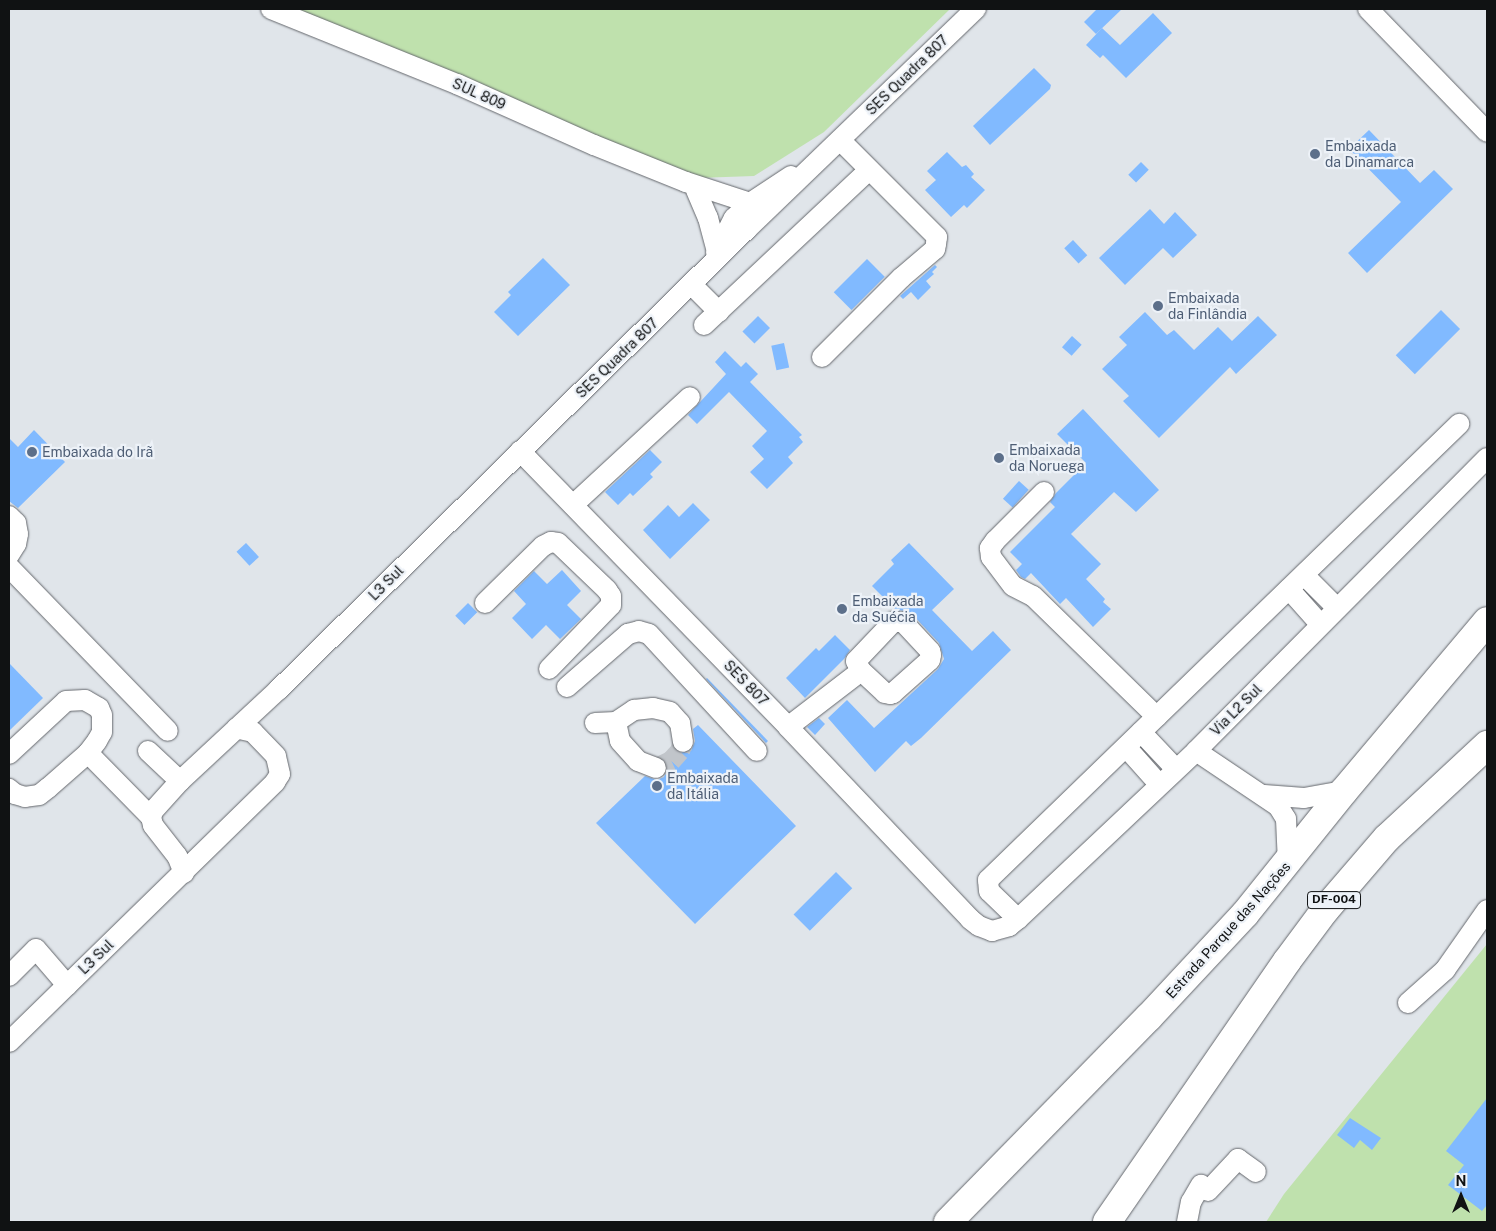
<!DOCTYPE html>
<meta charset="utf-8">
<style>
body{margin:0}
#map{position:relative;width:1496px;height:1231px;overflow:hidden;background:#e0e5ea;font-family:"Public Sans",sans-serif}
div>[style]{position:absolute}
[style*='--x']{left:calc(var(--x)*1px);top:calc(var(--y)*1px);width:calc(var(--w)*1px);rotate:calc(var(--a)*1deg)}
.green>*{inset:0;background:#bfe1ad}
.building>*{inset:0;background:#81baff;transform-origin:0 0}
.minor-tunnel>*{height:20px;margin-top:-10px;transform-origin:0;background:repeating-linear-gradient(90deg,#c1c5ca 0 20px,transparent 0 30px)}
.roads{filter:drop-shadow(0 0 1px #64676c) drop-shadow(0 0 1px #64676c)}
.minor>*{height:20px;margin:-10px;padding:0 10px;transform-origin:10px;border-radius:10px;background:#fff}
.highway>*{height:28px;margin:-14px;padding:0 14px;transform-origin:14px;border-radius:14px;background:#fff}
.dots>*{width:14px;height:14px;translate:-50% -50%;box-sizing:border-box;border:2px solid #edf2f8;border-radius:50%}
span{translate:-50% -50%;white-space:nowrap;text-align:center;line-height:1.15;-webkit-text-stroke:4.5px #edf2f8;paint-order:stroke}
.shield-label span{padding:1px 4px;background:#edf2f8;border:1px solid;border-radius:4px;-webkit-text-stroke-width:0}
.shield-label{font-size:12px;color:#101213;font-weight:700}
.street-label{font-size:14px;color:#101213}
.service-label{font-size:14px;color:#4e5e75}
.left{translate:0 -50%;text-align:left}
.frame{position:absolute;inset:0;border:10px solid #101213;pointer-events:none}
.north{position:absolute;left:1436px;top:1171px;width:50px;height:50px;-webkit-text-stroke:4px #edf2f8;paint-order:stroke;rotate:0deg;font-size:14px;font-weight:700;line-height:20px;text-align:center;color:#101213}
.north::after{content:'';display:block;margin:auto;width:18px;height:22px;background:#101213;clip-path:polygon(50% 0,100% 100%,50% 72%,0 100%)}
</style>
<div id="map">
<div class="green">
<div style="clip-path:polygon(293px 9px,950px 9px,824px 132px,754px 176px,697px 178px)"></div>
<div style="clip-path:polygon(1487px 944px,1487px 1222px,1266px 1222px,1284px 1194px)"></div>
</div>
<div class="building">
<div style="clip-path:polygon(1097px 9px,1122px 9px,1096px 34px,1084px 22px)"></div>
<div style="clip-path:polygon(1153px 13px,1172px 33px,1126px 78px,1103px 55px,1100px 58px,1086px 45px,1102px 28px,1120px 45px)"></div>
<div style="clip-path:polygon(1034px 68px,1051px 85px,1050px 89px,990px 145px,973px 126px)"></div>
<div style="clip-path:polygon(1369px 130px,1420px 183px,1434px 170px,1453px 189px,1367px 273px,1348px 253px,1401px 202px,1349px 149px)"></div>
<div style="clip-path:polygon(947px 152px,962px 167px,966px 165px,974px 174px,971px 177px,985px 190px,967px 208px,964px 205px,951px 217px,925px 190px,936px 180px,927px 171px)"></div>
<div style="left:1141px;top:162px;width:11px;height:18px;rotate:45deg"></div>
<div style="clip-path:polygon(1150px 209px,1164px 224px,1175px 212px,1197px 235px,1173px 258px,1163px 248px,1125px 285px,1099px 258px)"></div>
<div style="left:1073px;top:240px;width:21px;height:12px;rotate:47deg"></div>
<div style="clip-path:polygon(543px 258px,570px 285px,518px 336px,494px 312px,511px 295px,508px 292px)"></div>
<div style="left:867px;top:259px;width:25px;height:47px;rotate:45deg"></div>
<div style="clip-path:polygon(935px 265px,937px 267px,932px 272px,934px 274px,926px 281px,931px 287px,918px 300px,911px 292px,903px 299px,900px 296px)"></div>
<div style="left:1441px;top:310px;width:27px;height:64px;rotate:45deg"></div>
<div style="clip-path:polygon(1145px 312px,1167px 335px,1174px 330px,1194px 350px,1218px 327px,1232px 341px,1258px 316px,1277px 335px,1236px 374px,1230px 367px,1159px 438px,1123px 401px,1129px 396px,1102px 369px,1127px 345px,1119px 337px)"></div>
<div style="left:758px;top:316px;width:17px;height:22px;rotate:45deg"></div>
<div style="left:1072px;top:336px;width:13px;height:15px;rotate:42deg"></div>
<div style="left:784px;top:343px;width:25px;height:13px;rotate:78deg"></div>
<div style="clip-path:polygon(725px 351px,741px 367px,746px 362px,758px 374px,750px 382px,802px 435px,799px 437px,803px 442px,788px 457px,793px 463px,767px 489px,750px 472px,764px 459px,752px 446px,767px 431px,729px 392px,697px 424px,688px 415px,726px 374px,715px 362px)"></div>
<div style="clip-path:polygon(1083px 409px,1159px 490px,1136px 512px,1114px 492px,1071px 534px,1101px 564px,1086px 579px,1105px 599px,1103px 602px,1111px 609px,1093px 627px,1066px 598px,1060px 604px,1031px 573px,1025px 579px,1021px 577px,1016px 570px,1022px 564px,1010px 552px,1055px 507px,1050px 502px,1056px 493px,1086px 463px,1057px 434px)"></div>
<div style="clip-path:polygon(34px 430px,65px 462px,18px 508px,9px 501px,9px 438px,18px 447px)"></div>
<div style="clip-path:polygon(650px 450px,662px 462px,650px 474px,653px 477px,633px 496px,630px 493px,618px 505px,605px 492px)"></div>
<div style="left:1019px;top:481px;width:13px;height:24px;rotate:42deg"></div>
<div style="clip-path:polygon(693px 503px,710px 520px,670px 559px,643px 530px,668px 505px,679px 517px)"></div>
<div style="left:246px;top:543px;width:19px;height:13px;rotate:47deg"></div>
<div style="clip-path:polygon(909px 543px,954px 589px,932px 610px,972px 651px,993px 631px,1011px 650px,921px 738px,911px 746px,906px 741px,875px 772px,828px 718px,847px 700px,874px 728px,938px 669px,944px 659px,939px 643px,912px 614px,907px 611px,896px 610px,872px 586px,894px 564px,891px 560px)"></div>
<div style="clip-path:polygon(562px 570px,581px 591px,567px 605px,581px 619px,560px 639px,546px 625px,532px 639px,512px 618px,526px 604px,514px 591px,534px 571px,547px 584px)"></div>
<div style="left:468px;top:603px;width:13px;height:18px;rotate:45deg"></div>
<div style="clip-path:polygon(835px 635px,850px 650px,844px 659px,805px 698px,786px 678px,816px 648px,819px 651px)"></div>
<div style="clip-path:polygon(9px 663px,43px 698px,9px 731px)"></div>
<div style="clip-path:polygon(707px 678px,768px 741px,766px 743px,706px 679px)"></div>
<div style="clip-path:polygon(819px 718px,825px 724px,815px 735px,807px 727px)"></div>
<div style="clip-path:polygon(698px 725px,796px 826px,695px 924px,596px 823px,645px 776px,657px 780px,664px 777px,668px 767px,663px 759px,673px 748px,679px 753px,691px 751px,695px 741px,693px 729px)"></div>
<div style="left:836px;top:872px;width:23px;height:60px;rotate:45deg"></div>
<div style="clip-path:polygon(1487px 1098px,1487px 1205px,1482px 1211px,1448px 1185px,1464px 1165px,1446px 1151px)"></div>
<div style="clip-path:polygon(1350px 1118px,1381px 1138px,1372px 1150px,1360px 1140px,1354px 1148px,1337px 1135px)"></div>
</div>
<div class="minor-tunnel">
<div style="--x:656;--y:768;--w:17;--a:-25"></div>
<div style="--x:671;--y:761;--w:13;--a:-48"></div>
<div style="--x:680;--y:751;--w:9;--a:-72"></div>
</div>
<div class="roads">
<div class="minor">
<div style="--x:271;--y:9;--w:201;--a:22"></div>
<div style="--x:457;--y:84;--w:150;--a:24"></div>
<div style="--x:594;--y:145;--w:99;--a:21.9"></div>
<div style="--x:686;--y:182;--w:86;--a:18.2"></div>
<div style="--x:1368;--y:9;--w:171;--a:45.9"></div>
<div style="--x:696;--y:190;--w:30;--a:67"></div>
<div style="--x:708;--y:218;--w:34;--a:75"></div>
<div style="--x:716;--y:253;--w:39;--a:-63"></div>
<div style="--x:734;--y:218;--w:22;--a:-43"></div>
<div style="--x:750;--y:203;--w:49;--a:-33.4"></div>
<div style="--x:692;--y:285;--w:38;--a:45"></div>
<div style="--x:704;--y:325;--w:226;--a:-43.2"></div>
<div style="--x:822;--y:357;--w:112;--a:-45"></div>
<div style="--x:901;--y:278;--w:45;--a:-40.5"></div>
<div style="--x:935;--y:249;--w:5;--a:-79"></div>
<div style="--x:936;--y:244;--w:7;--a:-82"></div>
<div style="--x:937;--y:237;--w:137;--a:-135"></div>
<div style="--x:520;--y:451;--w:385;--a:45.8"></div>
<div style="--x:788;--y:727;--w:265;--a:46.5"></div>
<div style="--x:970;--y:919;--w:11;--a:38"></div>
<div style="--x:979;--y:926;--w:14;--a:21"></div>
<div style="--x:992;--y:931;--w:18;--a:-16"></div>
<div style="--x:1009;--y:926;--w:11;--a:-38"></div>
<div style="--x:1018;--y:919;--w:245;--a:-43.3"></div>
<div style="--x:1196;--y:751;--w:413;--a:-45.2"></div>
<div style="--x:1044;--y:492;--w:69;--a:135"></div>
<div style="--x:995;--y:541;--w:9;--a:126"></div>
<div style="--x:990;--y:548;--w:9;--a:84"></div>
<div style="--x:991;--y:557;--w:36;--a:53"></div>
<div style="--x:1013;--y:586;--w:22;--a:27"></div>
<div style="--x:1033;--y:596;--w:173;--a:44.3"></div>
<div style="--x:573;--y:505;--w:159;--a:-42.7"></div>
<div style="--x:9;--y:516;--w:10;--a:45"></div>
<div style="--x:16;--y:523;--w:11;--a:80"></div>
<div style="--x:18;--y:534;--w:10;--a:101"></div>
<div style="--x:16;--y:544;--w:13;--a:122"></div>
<div style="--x:9;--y:567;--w:228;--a:45.9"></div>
<div style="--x:1304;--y:575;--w:47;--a:45"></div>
<div style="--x:1289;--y:589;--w:47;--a:48.5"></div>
<div style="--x:485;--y:603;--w:81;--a:-44.5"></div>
<div style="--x:543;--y:546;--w:9;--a:-27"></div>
<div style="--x:551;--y:542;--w:7;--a:8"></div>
<div style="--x:558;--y:543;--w:68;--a:43.8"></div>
<div style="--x:607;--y:590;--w:7;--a:56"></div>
<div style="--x:611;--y:596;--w:9;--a:90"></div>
<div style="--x:611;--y:605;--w:89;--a:134.1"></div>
<div style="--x:893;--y:622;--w:10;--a:0"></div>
<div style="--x:903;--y:622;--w:40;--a:47"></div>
<div style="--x:930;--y:651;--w:4;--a:76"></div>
<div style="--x:931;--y:655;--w:5;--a:101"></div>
<div style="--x:930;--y:660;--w:50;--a:138.3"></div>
<div style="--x:893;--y:693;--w:3;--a:162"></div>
<div style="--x:890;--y:694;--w:5;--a:-169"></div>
<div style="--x:885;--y:693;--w:33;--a:-137"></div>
<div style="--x:861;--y:671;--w:11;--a:-117"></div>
<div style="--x:856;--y:661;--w:54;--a:-46.5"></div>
<div style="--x:567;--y:687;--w:81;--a:-41"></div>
<div style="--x:628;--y:634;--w:11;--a:-15"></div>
<div style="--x:639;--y:631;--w:10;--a:17"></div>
<div style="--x:649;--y:634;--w:159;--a:47.3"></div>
<div style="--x:616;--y:722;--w:19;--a:78"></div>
<div style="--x:620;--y:741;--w:27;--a:48"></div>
<div style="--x:638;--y:761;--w:19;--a:21"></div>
<div style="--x:595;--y:723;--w:21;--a:-3"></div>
<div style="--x:616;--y:722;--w:22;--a:-34"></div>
<div style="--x:634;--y:710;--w:19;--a:-6"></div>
<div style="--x:653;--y:708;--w:17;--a:13"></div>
<div style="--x:670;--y:712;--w:15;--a:48"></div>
<div style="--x:680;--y:723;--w:19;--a:81"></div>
<div style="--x:788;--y:727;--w:92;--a:-37.5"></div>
<div style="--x:1141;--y:732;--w:51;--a:46.6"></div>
<div style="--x:1126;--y:747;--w:50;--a:48.3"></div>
<div style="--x:148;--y:751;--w:44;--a:43.2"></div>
<div style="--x:1196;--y:751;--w:99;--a:33.9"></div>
<div style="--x:1278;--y:806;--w:15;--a:58"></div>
<div style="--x:1286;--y:819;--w:44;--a:87.4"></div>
<div style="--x:88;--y:753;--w:90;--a:45.5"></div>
<div style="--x:9;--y:754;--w:78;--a:-42.9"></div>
<div style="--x:66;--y:701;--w:19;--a:-3"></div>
<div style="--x:85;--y:700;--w:16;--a:30"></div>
<div style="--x:99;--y:708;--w:8;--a:67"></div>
<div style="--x:102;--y:715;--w:17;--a:90"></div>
<div style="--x:102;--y:732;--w:10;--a:119"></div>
<div style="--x:97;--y:741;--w:15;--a:127"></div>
<div style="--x:88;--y:753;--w:53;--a:138.8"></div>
<div style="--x:48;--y:788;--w:11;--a:142"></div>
<div style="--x:39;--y:795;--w:14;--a:172"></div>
<div style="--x:25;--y:797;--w:10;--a:-163"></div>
<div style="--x:15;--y:794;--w:8;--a:-140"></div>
<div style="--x:1264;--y:795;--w:40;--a:4.3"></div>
<div style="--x:1304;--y:798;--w:41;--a:-9.9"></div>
<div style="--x:184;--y:873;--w:18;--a:-112"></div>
<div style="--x:177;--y:856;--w:39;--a:-128"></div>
<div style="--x:153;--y:825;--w:8;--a:-104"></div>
<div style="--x:151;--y:817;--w:6;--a:-72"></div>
<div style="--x:153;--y:811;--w:40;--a:-48"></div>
<div style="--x:180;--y:781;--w:134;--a:-42.9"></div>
<div style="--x:278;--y:690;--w:658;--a:-44.51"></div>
<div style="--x:747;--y:229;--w:318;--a:-43.9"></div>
<div style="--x:1018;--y:919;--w:40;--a:-136"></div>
<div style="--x:989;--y:891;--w:11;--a:-95"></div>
<div style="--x:988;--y:880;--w:656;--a:-44.07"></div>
<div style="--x:9;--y:976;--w:38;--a:-45"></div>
<div style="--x:36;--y:949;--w:48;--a:49.3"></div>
<div style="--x:1408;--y:1003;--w:50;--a:-41.7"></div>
<div style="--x:1445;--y:970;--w:73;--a:-55"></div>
<div style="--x:9;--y:1042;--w:372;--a:-44.3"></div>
<div style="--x:275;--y:782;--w:9;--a:-58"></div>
<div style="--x:280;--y:774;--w:18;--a:-103"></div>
<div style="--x:276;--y:756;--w:33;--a:-134"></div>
<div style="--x:253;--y:732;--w:17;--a:-167"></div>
<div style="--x:1208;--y:1191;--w:44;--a:-46.8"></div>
<div style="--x:1238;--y:1159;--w:22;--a:36"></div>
<div style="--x:1187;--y:1222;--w:20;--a:-79"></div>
<div style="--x:1191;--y:1202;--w:20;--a:-60"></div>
</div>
<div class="highway">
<div style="--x:948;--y:1222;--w:286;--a:-45.6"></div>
<div style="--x:1148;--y:1018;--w:142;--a:-47"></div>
<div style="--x:1245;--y:914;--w:158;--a:-51.2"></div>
<div style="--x:1344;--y:791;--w:222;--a:-49.9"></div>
<div style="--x:1107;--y:1222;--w:317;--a:-55.4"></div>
<div style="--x:1287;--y:961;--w:64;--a:-53.3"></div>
<div style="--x:1325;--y:910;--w:95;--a:-49.3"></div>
<div style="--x:1387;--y:838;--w:137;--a:-42.9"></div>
</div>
</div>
<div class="dots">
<div style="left:1315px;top:154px;background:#5c6f8a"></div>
<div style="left:1158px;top:306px;background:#5c6f8a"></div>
<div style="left:32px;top:452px;background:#5c6f8a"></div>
<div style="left:999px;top:458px;background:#5c6f8a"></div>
<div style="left:842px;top:609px;background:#5c6f8a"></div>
<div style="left:657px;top:786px;background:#5c6f8a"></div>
</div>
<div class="shield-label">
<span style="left:1334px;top:900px">DF-004</span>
</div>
<div class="street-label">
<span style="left:907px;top:75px;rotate:-44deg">SES Quadra 807</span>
<span style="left:479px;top:94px;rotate:24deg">SUL 809</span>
<span style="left:617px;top:358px;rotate:-44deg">SES Quadra 807</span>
<span style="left:386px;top:583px;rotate:-45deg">L3 Sul</span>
<span style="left:746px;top:683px;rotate:46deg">SES 807</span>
<span style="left:1236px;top:710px;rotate:-45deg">Via L2 Sul</span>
<span style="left:1228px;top:930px;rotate:-48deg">Estrada Parque das Nações</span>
<span style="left:96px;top:957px;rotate:-44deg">L3 Sul</span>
</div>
<div class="service-label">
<span class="left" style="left:1325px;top:154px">Embaixada<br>da Dinamarca</span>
<span class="left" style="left:1168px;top:306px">Embaixada<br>da Finlândia</span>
<span class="left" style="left:1009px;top:458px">Embaixada<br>da Noruega</span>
<span class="left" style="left:42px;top:452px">Embaixada do Irã</span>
<span class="left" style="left:852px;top:609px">Embaixada<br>da Suécia</span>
<span class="left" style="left:667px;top:786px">Embaixada<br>da Itália</span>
</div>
<div class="frame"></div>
<div class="north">N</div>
</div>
